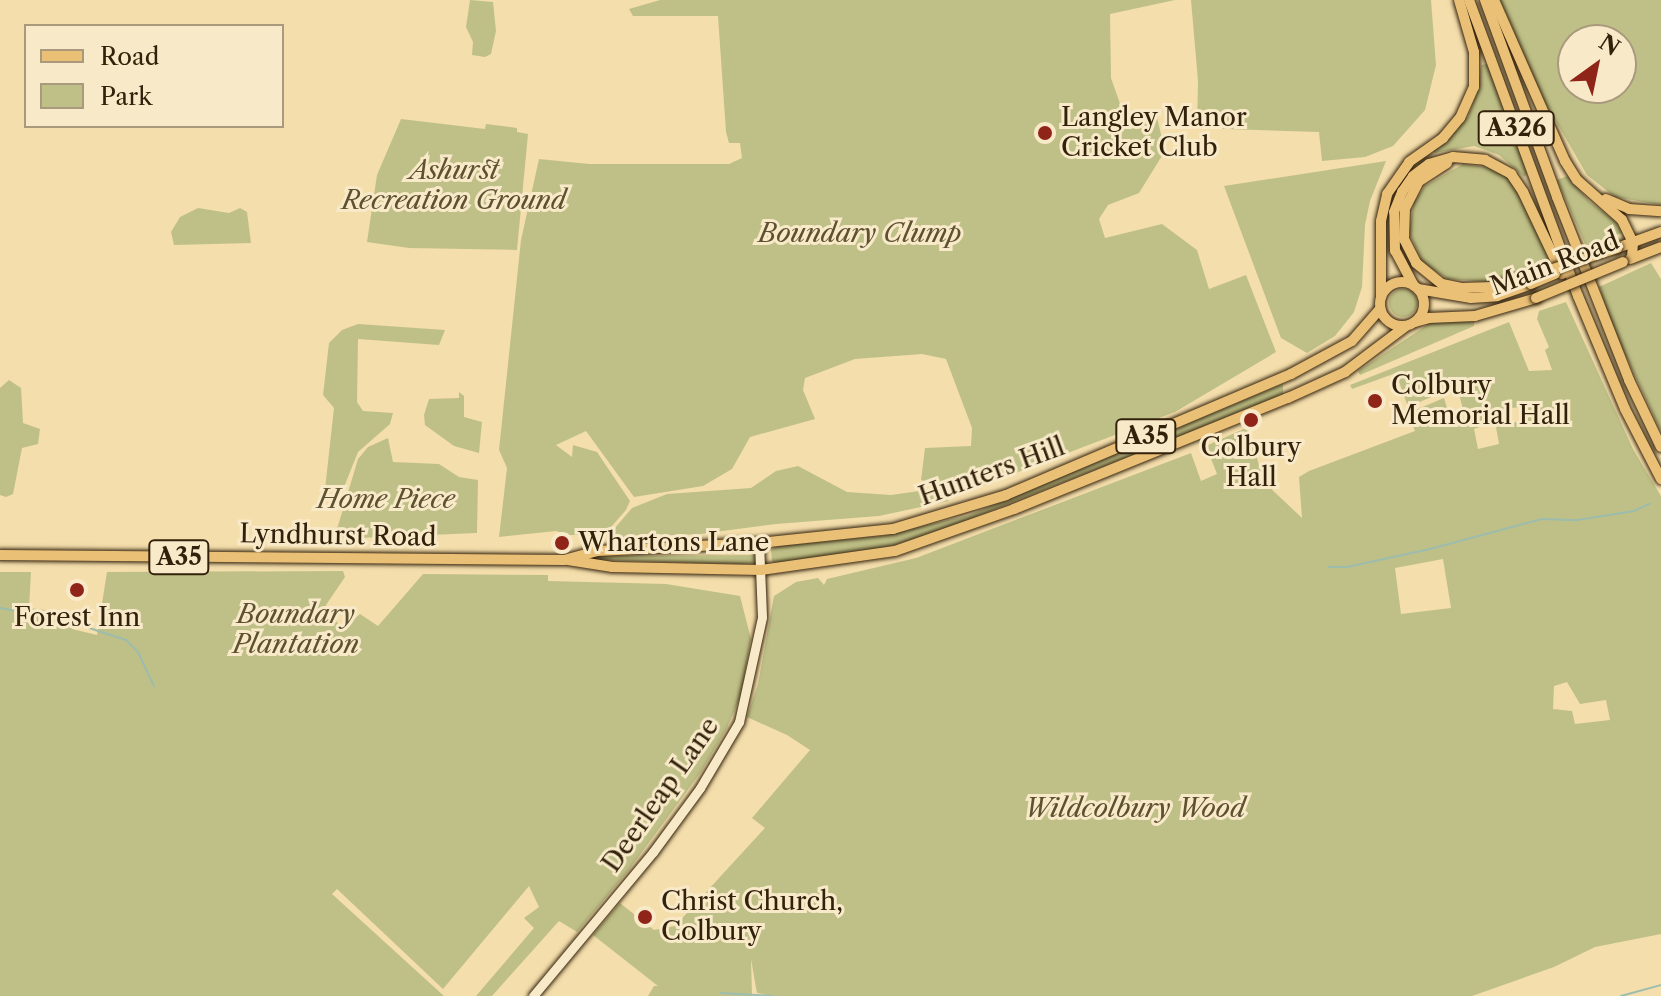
<!DOCTYPE html>
<style>
body{margin:0}
#map{position:relative;width:1661px;height:996px;overflow:hidden;background:#f4deac;font-family:"Libre Caslon Text",serif}
div>[style]{position:absolute}
[style*='--x']{left:calc(var(--x)*1px);top:calc(var(--y)*1px);width:calc(var(--w)*1px);rotate:calc(var(--a)*1deg)}
.green>*{inset:0;background:#bfc087}
.round{border-radius:50%}
.stream>*{height:2px;margin:-1px;padding:0 1px;transform-origin:1px;border-radius:1px;background:#9cbcad}
.roads{filter:drop-shadow(0 0 2px #33220b) drop-shadow(0 0 2px #33220b)}
.secondary>*{height:9px;margin:-4.5px;padding:0 4.5px;transform-origin:4.5px;border-radius:4.5px;background:#f8eac9}
.primary>*{height:10px;margin:-5px;padding:0 5px;transform-origin:5px;border-radius:5px;background:#eabf76}
.primary>.ring{margin:-5px;padding:0;box-sizing:content-box;background:none;border:10px solid #eabf76;border-radius:50%}
.bridges{filter:drop-shadow(0 0 2px #33220b) drop-shadow(0 0 2px #33220b)}
.primary-bridge>*{height:10px;margin:-5px;padding:0 5px;transform-origin:5px;border-radius:5px;background:#eabf76}
.dots>*{width:22px;height:22px;translate:-50% -50%;box-sizing:border-box;border:4px solid #f8eac9;border-radius:50%}
span{translate:-50% -50%;white-space:nowrap;text-align:center;line-height:1.15;-webkit-text-stroke:6px #f8eac9;paint-order:stroke}
.shield-label span{padding:2px 6px;background:#f8eac9;border:2px solid;border-radius:6px;-webkit-text-stroke-width:0}
.shield-label{font-size:24px;color:#33220b;font-weight:700}
.poi-label{font-size:26px;color:#33220b}
.left{translate:0 -50%;text-align:left}
.park-label{font-size:26px;color:#5d5130;font-style:italic}
.street-label{font-size:26px;color:#33220b}
.legend{position:absolute;left:24px;top:24px;width:260px;height:104px;box-sizing:border-box;background:#f8eac9;border:2px solid #a99a7d;margin:0;padding:10px 14px;list-style:none;font-size:24px;color:#33220b}
.legend li{display:flex;align-items:center;gap:16px;height:40px}
.legend b{width:40px;border:2px solid #a99a7d}
.north{position:absolute;left:1557px;top:24px;width:80px;height:80px;box-sizing:border-box;background:#f8eac9;border:2px solid #a99a7d;border-radius:50%;rotate:33deg;font-size:22px;font-weight:700;line-height:32px;text-align:center;color:#33220b}
.north::after{content:'';display:block;margin:auto;width:28px;height:36px;background:#8f2418;clip-path:polygon(50% 0,100% 100%,50% 72%,0 100%)}
</style>
<div id="map">
<div class="green">
<div style="clip-path:polygon(470px 0,493px 2px,496px 31px,491px 54px,485px 57px,472px 55px,473px 42px,466px 27px)"></div>
<div style="clip-path:polygon(660px 0,1175px 0,1110px 14px,1111px 78px,1124px 115px,1134px 117px,1155px 109px,1165px 151px,1139px 193px,1108px 205px,1099px 219px,1105px 238px,1162px 224px,1197px 250px,1209px 289px,1246px 275px,1276px 352px,1175px 412px,966px 492px,921px 480px,925px 448px,971px 446px,972px 428px,946px 359px,922px 354px,855px 359px,805px 378px,803px 390px,815px 419px,750px 437px,732px 469px,703px 486px,634px 497px,586px 431px,556px 445px,572px 457px,573px 445px,597px 452px,630px 501px,626px 510px,604px 535px,568px 535px,556px 531px,499px 537px,507px 468px,499px 450px,521px 240px,539px 159px,589px 164px,729px 164px,742px 158px,740px 143px,729px 143px,726px 132px,718px 16px,633px 16px,629px 9px)"></div>
<div style="clip-path:polygon(1191px 0,1431px 0,1436px 65px,1425px 110px,1393px 146px,1365px 157px,1322px 161px,1319px 132px,1197px 128px,1198px 81px)"></div>
<div style="clip-path:polygon(evenodd,1500px 0,1661px 0,1661px 205px,1615px 197px,1587px 175px,1543px 99px,1500px 0,1573px 40px,1621px 40px,1621px 88px,1573px 88px,1573px 40px)"></div>
<div style="clip-path:polygon(1487px 64px,1528px 173px,1524px 177px,1499px 155px,1474px 146px,1435px 153px,1431px 150px,1468px 117px,1477px 93px,1481px 65px)"></div>
<div style="clip-path:polygon(401px 119px,485px 129px,486px 124px,517px 128px,517px 132px,528px 134px,517px 250px,409px 248px,367px 242px,377px 175px)"></div>
<div style="clip-path:polygon(1386px 161px,1370px 201px,1365px 225px,1362px 287px,1354px 312px,1335px 336px,1307px 353px,1281px 338px,1224px 186px)"></div>
<div style="clip-path:polygon(1463px 164px,1494px 168px,1506px 176px,1515px 187px,1551px 261px,1489px 282px,1448px 279px,1423px 263px,1409px 232px,1414px 202px,1425px 186px)"></div>
<div style="clip-path:polygon(1567px 176px,1590px 202px,1615px 221px,1622px 233px,1586px 246px,1557px 180px)"></div>
<div style="clip-path:polygon(198px 208px,229px 213px,240px 208px,247px 212px,251px 243px,174px 245px,171px 232px,180px 217px)"></div>
<div style="clip-path:polygon(1651px 263px,1661px 279px,1661px 431px,1615px 333px,1599px 287px)"></div>
<div class="round" style="left:1389px;top:289px;width:28px;height:28px"></div>
<div style="clip-path:polygon(evenodd,1566px 302px,1633px 449px,1661px 496px,1661px 934px,1595px 947px,1554px 967px,1472px 996px,773px 996px,757px 993px,751px 959px,752px 996px,648px 996px,654px 986px,658px 986px,593px 935px,620px 903px,654px 930px,675px 926px,765px 828px,752px 818px,810px 750px,787px 735px,747px 717px,758px 684px,774px 596px,796px 582px,818px 578px,824px 585px,827px 579px,916px 558px,1191px 453px,1201px 481px,1217px 474px,1206px 446px,1248px 427px,1264px 482px,1302px 518px,1299px 477px,1309px 471px,1415px 431px,1408px 413px,1444px 398px,1452px 424px,1466px 421px,1457px 386px,1408px 407px,1396px 373px,1352px 389px,1350px 385px,1509px 322px,1529px 371px,1552px 370px,1545px 350px,1549px 347px,1537px 319px,1539px 311px,1566px 302px,1527px 406px,1528px 419px,1496px 427px,1499px 444px,1478px 449px,1474px 429px,1498px 421px,1495px 410px,1527px 406px,1566px 302px,1443px 559px,1451px 608px,1401px 614px,1395px 568px,1443px 559px,1566px 302px,1567px 682px,1580px 704px,1606px 700px,1610px 720px,1575px 724px,1572px 711px,1553px 709px,1554px 686px,1567px 682px)"></div>
<div style="clip-path:polygon(1474px 320px,1474px 326px,1360px 375px,1358px 371px,1430px 323px)"></div>
<div style="clip-path:polygon(358px 324px,445px 330px,439px 345px,358px 339px,357px 402px,363px 411px,393px 413px,390px 424px,358px 452px,342px 492px,325px 489px,334px 408px,323px 395px,329px 343px,342px 330px)"></div>
<div style="clip-path:polygon(9px 380px,21px 388px,23px 423px,40px 429px,38px 444px,22px 448px,13px 494px,6px 497px,0 495px,0 388px)"></div>
<div style="clip-path:polygon(1283px 384px,1283px 396px,952px 526px,899px 544px,838px 558px,775px 563px,772px 561px,771px 550px,777px 546px,882px 536px,969px 515px)"></div>
<div style="clip-path:polygon(459px 392px,464px 396px,464px 417px,482px 422px,479px 453px,454px 446px,425px 425px,424px 415px,429px 399px,459px 398px)"></div>
<div style="clip-path:polygon(388px 438px,393px 462px,439px 464px,459px 477px,478px 480px,477px 533px,334px 539px,358px 459px,368px 447px)"></div>
<div style="clip-path:polygon(798px 466px,847px 492px,891px 495px,933px 489px,949px 501px,879px 516px,776px 524px,700px 534px,617px 538px,609px 535px,632px 508px,667px 494px,751px 488px,776px 471px)"></div>
<div style="clip-path:polygon(756px 555px,755px 563px,741px 564px,596px 560px,589px 556px)"></div>
<div style="clip-path:polygon(343px 571px,345px 577px,326px 605px,342px 630px,360px 614px,378px 626px,423px 574px,548px 575px,548px 581px,666px 584px,740px 596px,751px 639px,741px 695px,727px 728px,701px 772px,628px 871px,577px 932px,559px 921px,492px 996px,476px 996px,534px 928px,524px 918px,539px 907px,529px 886px,443px 989px,337px 889px,332px 894px,444px 996px,0 996px,0 572px,31px 572px,29px 608px,70px 613px,76px 618px,72px 629px,97px 635px,107px 572px)"></div>
</div>
<div class="stream">
<div style="--x:1329;--y:567;--w:18;--a:0"></div>
<div style="--x:1347;--y:567;--w:85;--a:-12.2"></div>
<div style="--x:1430;--y:549;--w:116;--a:-15"></div>
<div style="--x:1542;--y:519;--w:35;--a:2"></div>
<div style="--x:1577;--y:520;--w:58;--a:-9"></div>
<div style="--x:1634;--y:511;--w:17;--a:-25"></div>
<div style="--x:0;--y:608;--w:63;--a:10.1"></div>
<div style="--x:62;--y:619;--w:67;--a:18.2"></div>
<div style="--x:126;--y:640;--w:17;--a:45"></div>
<div style="--x:138;--y:652;--w:38;--a:65"></div>
<div style="--x:721;--y:993;--w:52;--a:3.3"></div>
<div style="--x:1621;--y:996;--w:41;--a:-15.4"></div>
</div>
<div class="roads">
<div class="secondary">
<div style="--x:533;--y:996;--w:187;--a:-50.2"></div>
<div style="--x:653;--y:852;--w:79;--a:-53.7"></div>
<div style="--x:700;--y:788;--w:77;--a:-59.4"></div>
<div style="--x:739;--y:722;--w:107;--a:-77.6"></div>
<div style="--x:762;--y:617;--w:74;--a:-92.3"></div>
</div>
<div class="primary">
<div style="--x:1469;--y:0;--w:315;--a:69.8"></div>
<div style="--x:1578;--y:296;--w:122;--a:67.4"></div>
<div style="--x:1625;--y:409;--w:79;--a:62.8"></div>
<div style="--x:1485;--y:0;--w:210;--a:69.9"></div>
<div style="--x:1557;--y:197;--w:197;--a:68.5"></div>
<div style="--x:1629;--y:380;--w:74;--a:64.5"></div>
<div style="--x:1494;--y:0;--w:176;--a:66.2"></div>
<div style="--x:1565;--y:161;--w:22;--a:58"></div>
<div style="--x:1577;--y:180;--w:60;--a:41.6"></div>
<div style="--x:1622;--y:220;--w:25;--a:64"></div>
<div style="--x:1633;--y:243;--w:15;--a:94"></div>
<div style="--x:1447;--y:163;--w:33;--a:147"></div>
<div style="--x:1419;--y:181;--w:30;--a:117"></div>
<div style="--x:1405;--y:208;--w:31;--a:92"></div>
<div style="--x:1404;--y:239;--w:27;--a:63"></div>
<div style="--x:1416;--y:263;--w:33;--a:39"></div>
<div style="--x:1442;--y:284;--w:20;--a:11"></div>
<div style="--x:1462;--y:288;--w:31;--a:-2"></div>
<div style="--x:1493;--y:287;--w:36;--a:-16"></div>
<div style="--x:1606;--y:199;--w:25;--a:23"></div>
<div style="--x:1629;--y:209;--w:32;--a:4"></div>
<div style="--x:1617;--y:248;--w:47;--a:-20"></div>
<div style="--x:1630;--y:259;--w:33;--a:-21"></div>
<div class="ring" style="left:1380px;top:282px;width:34px;height:34px"></div>
<div style="--x:1414;--y:286;--w:40;--a:-118"></div>
<div style="--x:1395;--y:251;--w:39;--a:-91"></div>
<div style="--x:1394;--y:212;--w:22;--a:-68"></div>
<div style="--x:1402;--y:192;--w:19;--a:-55"></div>
<div style="--x:1413;--y:176;--w:20;--a:-37"></div>
<div style="--x:1429;--y:164;--w:25;--a:-16"></div>
<div style="--x:1453;--y:157;--w:32;--a:5"></div>
<div style="--x:1485;--y:160;--w:30;--a:28"></div>
<div style="--x:1511;--y:174;--w:22;--a:56"></div>
<div style="--x:1523;--y:192;--w:91;--a:64.6"></div>
<div style="--x:1418;--y:289;--w:54;--a:9.6"></div>
<div style="--x:1471;--y:298;--w:26;--a:-4"></div>
<div style="--x:1497;--y:296;--w:36;--a:-19"></div>
<div style="--x:1381;--y:296;--w:75;--a:-90"></div>
<div style="--x:1381;--y:221;--w:28;--a:-77"></div>
<div style="--x:1387;--y:194;--w:39;--a:-55"></div>
<div style="--x:1409;--y:162;--w:42;--a:-35.2"></div>
<div style="--x:1443;--y:138;--w:26;--a:-50"></div>
<div style="--x:1460;--y:118;--w:34;--a:-66"></div>
<div style="--x:1474;--y:87;--w:35;--a:-90"></div>
<div style="--x:1474;--y:52;--w:54;--a:-106.1"></div>
<div style="--x:1415;--y:322;--w:15;--a:-16"></div>
<div style="--x:1429;--y:318;--w:46;--a:-2.5"></div>
<div style="--x:1475;--y:316;--w:64;--a:-16.4"></div>
<div style="--x:0;--y:555;--w:564;--a:0.51"></div>
<div style="--x:564;--y:560;--w:34;--a:-15"></div>
<div style="--x:597;--y:551;--w:162;--a:-2.8"></div>
<div style="--x:759;--y:543;--w:135;--a:-6"></div>
<div style="--x:893;--y:529;--w:118;--a:-16.7"></div>
<div style="--x:1006;--y:495;--w:310;--a:-23"></div>
<div style="--x:1291;--y:374;--w:69;--a:-28.4"></div>
<div style="--x:1352;--y:341;--w:43;--a:-48.8"></div>
<div style="--x:568;--y:560;--w:45;--a:9"></div>
<div style="--x:612;--y:567;--w:149;--a:1.2"></div>
<div style="--x:761;--y:570;--w:135;--a:-8.1"></div>
<div style="--x:895;--y:551;--w:126;--a:-19.4"></div>
<div style="--x:1014;--y:509;--w:296;--a:-22.1"></div>
<div style="--x:1288;--y:398;--w:63;--a:-24.5"></div>
<div style="--x:1345;--y:372;--w:76;--a:-37"></div>
</div>
</div>
<div class="bridges">
<div class="primary-bridge">
<div style="--x:1528;--y:277;--w:94;--a:-18"></div>
<div style="--x:1531;--y:284;--w:26;--a:-23"></div>
<div style="--x:1536;--y:298;--w:94;--a:-22.5"></div>
</div>
</div>
<div class="dots">
<div style="left:1045px;top:133px;background:#8f2418"></div>
<div style="left:1375px;top:401px;background:#8f2418"></div>
<div style="left:1251px;top:420px;background:#8f2418"></div>
<div style="left:562px;top:543px;background:#8f2418"></div>
<div style="left:77px;top:590px;background:#8f2418"></div>
<div style="left:645px;top:917px;background:#8f2418"></div>
</div>
<div class="shield-label">
<span style="left:1516px;top:128px">A326</span>
<span style="left:1146px;top:436px">A35</span>
<span style="left:179px;top:557px">A35</span>
</div>
<div class="poi-label">
<span class="left" style="left:1061px;top:133px">Langley Manor<br>Cricket Club</span>
<span class="left" style="left:1391px;top:401px">Colbury<br>Memorial Hall</span>
<span style="left:1251px;top:463px">Colbury<br>Hall</span>
<span class="left" style="left:578px;top:543px">Whartons Lane</span>
<span style="left:77px;top:618px">Forest Inn</span>
<span class="left" style="left:661px;top:917px">Christ Church,<br>Colbury</span>
</div>
<div class="park-label">
<span style="left:454px;top:186px">Ashurst<br>Recreation Ground</span>
<span style="left:860px;top:234px">Boundary Clump</span>
<span style="left:386px;top:500px">Home Piece</span>
<span style="left:296px;top:630px">Boundary<br>Plantation</span>
<span style="left:1135px;top:809px">Wildcolbury Wood</span>
</div>
<div class="street-label">
<span style="left:1555px;top:264px;rotate:-21deg">Main Road</span>
<span style="left:992px;top:472px;rotate:-20deg">Hunters Hill</span>
<span style="left:338px;top:536px;rotate:1deg">Lyndhurst Road</span>
<span style="left:661px;top:795px;rotate:-55deg">Deerleap Lane</span>
</div>
<ul class="legend">
<li><b style="height:10px;background:#eabf76"></b>Road</li>
<li><b style="height:22px;background:#bfc087"></b>Park</li>
</ul>
<div class="north">N</div>
</div>
